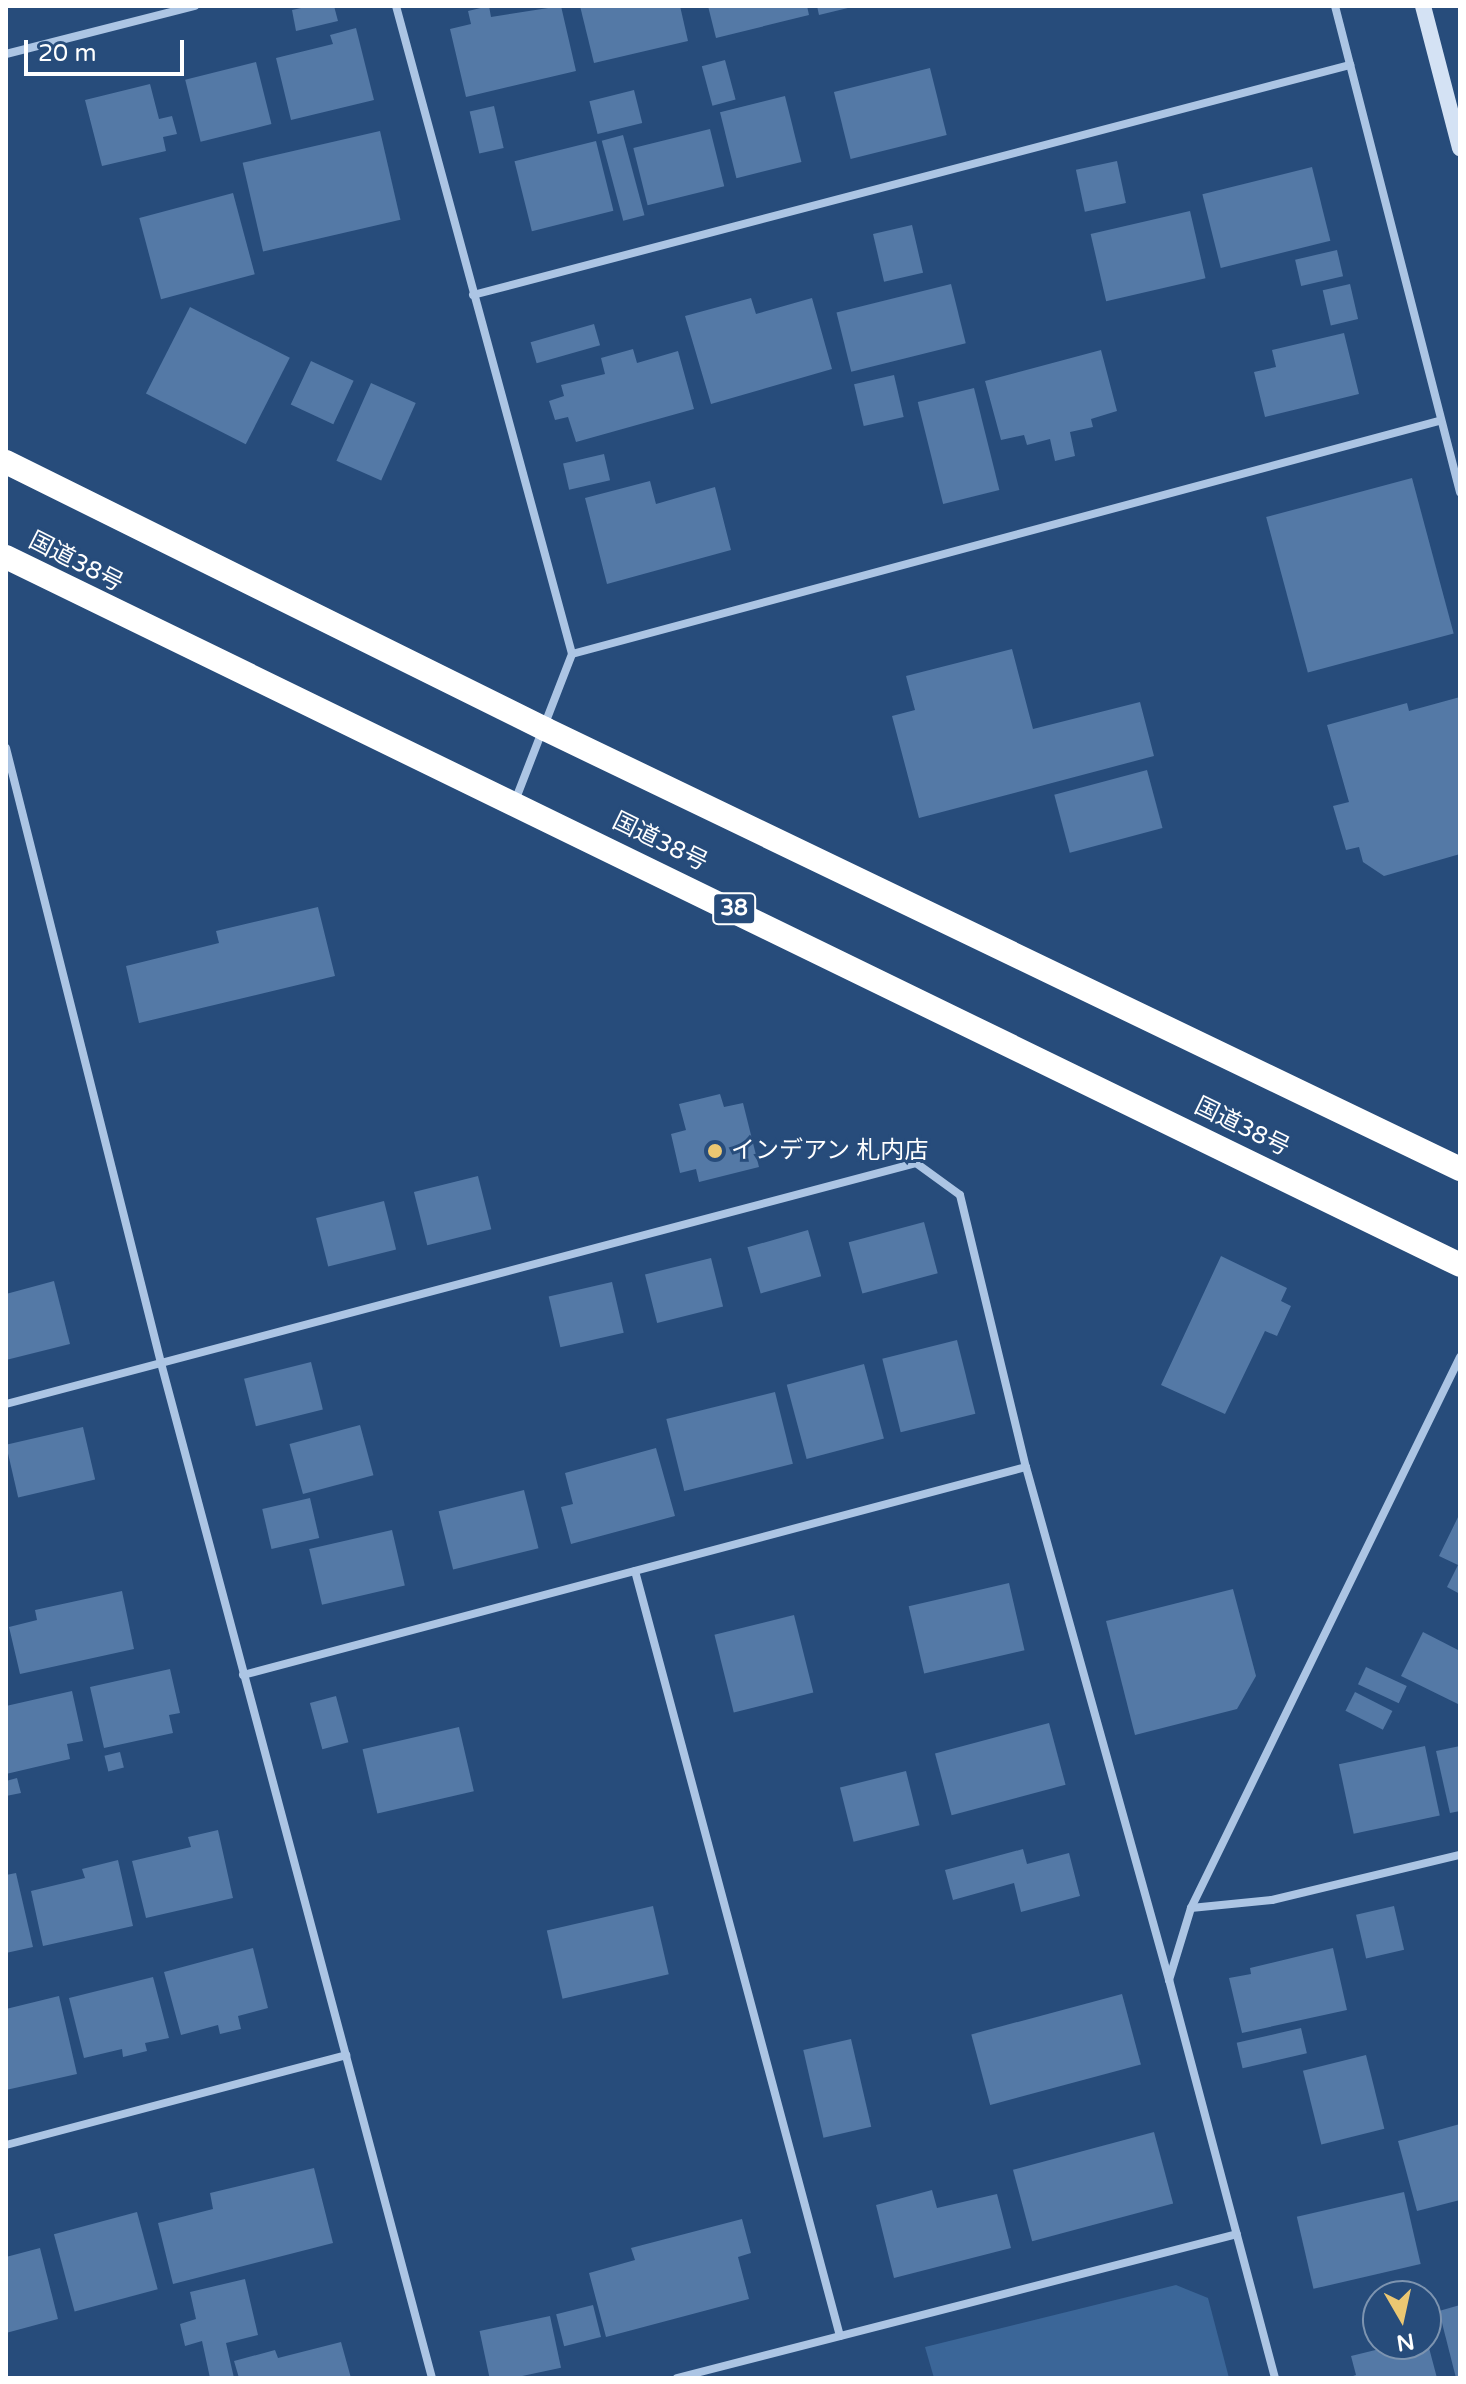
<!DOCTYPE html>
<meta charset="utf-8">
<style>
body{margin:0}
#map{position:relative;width:1466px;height:2384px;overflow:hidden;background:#274c7b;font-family:"Varela Round","Noto Sans JP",sans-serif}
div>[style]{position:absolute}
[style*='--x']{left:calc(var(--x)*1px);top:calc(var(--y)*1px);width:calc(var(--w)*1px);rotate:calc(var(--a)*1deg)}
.green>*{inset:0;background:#3b6698}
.building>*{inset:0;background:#5479a6;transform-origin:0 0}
.street>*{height:8px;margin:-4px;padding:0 4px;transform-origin:4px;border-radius:4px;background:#acc5e4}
.secondary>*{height:16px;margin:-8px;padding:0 8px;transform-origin:8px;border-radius:8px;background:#d4e2f4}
.highway>*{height:24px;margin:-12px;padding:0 12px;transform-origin:12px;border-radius:12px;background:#fff}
.dots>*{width:22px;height:22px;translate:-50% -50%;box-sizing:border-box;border:4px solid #274c7b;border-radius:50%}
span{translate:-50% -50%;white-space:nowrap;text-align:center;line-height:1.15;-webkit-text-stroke:6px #274c7b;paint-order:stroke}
.shield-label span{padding:2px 6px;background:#274c7b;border:2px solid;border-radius:6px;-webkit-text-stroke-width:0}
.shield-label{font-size:22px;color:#fff;font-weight:700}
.street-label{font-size:24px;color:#fff}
.poi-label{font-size:24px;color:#fff}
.left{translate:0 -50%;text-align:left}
.frame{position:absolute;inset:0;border:8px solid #fff;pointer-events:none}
.north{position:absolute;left:1362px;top:2280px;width:80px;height:80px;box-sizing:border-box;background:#274c7b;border:2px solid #7d94b0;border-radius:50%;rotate:171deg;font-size:22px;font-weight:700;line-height:32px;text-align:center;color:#fff}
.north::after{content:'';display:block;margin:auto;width:28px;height:36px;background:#ebc772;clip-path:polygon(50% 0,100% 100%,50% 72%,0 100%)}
.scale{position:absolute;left:24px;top:40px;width:160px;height:36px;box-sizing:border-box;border:4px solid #fff;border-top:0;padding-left:10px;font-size:24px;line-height:28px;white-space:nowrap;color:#fff;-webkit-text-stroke:6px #274c7b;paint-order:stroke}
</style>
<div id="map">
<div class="green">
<div style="clip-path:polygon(1176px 2285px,1208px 2298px,1229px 2378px,934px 2378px,925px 2347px)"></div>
</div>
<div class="building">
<div style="clip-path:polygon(310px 6px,334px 6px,338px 21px,296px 31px,292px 10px)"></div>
<div style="clip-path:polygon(489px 6px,491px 17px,561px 6px,576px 71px,466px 97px,450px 29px,471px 24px,468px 11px)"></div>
<div style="clip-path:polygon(580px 6px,680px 6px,688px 41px,594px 63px)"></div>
<div style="clip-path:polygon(708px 6px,807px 6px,809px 15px,716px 38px)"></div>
<div style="clip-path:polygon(817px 6px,852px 6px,852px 7px,819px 15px)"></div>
<div style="clip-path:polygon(356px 28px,374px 100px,291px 120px,276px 58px,333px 44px,330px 35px)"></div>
<div style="left:725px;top:60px;width:41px;height:24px;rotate:75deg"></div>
<div style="left:256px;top:62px;width:64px;height:73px;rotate:76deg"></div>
<div style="left:930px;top:68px;width:69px;height:99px;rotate:76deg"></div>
<div style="clip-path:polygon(150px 84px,159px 119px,172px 116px,177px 134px,163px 137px,166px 151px,102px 166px,85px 100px)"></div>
<div style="left:634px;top:90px;width:34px;height:46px;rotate:76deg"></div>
<div style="left:785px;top:96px;width:68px;height:67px;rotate:76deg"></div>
<div style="left:494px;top:106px;width:43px;height:25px;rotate:77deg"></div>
<div style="left:710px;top:129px;width:59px;height:79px;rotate:76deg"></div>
<div style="left:380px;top:131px;width:91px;height:141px;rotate:77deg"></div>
<div style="left:623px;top:135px;width:83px;height:22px;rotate:75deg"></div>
<div style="left:596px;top:141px;width:72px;height:84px;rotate:76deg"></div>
<div style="left:1117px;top:161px;width:43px;height:42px;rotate:78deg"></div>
<div style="left:1312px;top:167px;width:76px;height:113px;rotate:76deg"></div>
<div style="left:233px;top:193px;width:84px;height:97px;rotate:75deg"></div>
<div style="left:1190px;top:211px;width:69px;height:102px;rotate:77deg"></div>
<div style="left:912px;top:225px;width:49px;height:40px;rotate:77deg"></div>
<div style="left:1337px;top:250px;width:27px;height:43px;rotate:77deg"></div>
<div style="left:951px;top:284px;width:61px;height:118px;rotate:76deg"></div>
<div style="left:1350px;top:284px;width:36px;height:28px;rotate:77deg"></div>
<div style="clip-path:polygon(751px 298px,756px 314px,812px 298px,832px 369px,711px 404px,685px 316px)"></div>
<div style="left:190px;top:307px;width:112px;height:97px;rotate:27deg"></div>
<div style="left:594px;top:324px;width:22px;height:66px;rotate:74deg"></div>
<div style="clip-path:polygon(1344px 333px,1359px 394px,1265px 417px,1254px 372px,1276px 367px,1272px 350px)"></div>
<div style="clip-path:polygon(633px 349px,637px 363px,678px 351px,694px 409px,576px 442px,568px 417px,555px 420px,549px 401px,564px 396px,561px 385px,605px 374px,601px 358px)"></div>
<div style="clip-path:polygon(1101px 350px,1117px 411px,1091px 419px,1093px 427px,1070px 432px,1075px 456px,1055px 461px,1050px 439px,1027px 445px,1024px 435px,1001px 440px,985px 381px)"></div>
<div style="left:311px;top:361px;width:47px;height:48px;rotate:25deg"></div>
<div style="left:894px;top:375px;width:43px;height:41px;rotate:77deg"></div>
<div style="left:371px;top:383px;width:49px;height:85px;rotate:24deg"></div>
<div style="left:974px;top:388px;width:105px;height:58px;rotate:76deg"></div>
<div style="left:604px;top:454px;width:27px;height:42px;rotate:77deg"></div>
<div style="left:1412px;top:478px;width:161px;height:151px;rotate:75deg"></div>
<div style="clip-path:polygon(650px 481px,656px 504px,715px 487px,731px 550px,607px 584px,585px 498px)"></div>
<div style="clip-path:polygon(1012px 649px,1033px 729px,1140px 702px,1154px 756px,919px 818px,892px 716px,915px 710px,906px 676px)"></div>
<div style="clip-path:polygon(1460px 697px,1460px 854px,1384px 876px,1363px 862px,1359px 847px,1346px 850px,1333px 806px,1349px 802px,1327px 725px,1407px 703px,1409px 711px)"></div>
<div style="left:1147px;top:770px;width:60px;height:96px;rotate:75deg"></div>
<div style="clip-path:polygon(318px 907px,335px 976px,139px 1023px,126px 966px,219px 943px,216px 931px)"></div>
<div style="clip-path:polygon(720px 1094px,724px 1107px,743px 1103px,759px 1167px,699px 1182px,696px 1169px,680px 1173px,671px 1134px,686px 1130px,679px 1104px)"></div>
<div style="left:478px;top:1176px;width:55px;height:66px;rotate:76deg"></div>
<div style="left:384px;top:1201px;width:50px;height:70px;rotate:76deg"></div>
<div style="left:924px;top:1222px;width:53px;height:78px;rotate:75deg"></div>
<div style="left:808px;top:1230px;width:48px;height:63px;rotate:74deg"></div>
<div style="clip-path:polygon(1221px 1256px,1287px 1288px,1281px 1301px,1291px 1306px,1277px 1336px,1265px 1331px,1225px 1414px,1161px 1385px)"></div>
<div style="left:711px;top:1258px;width:50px;height:68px;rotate:76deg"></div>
<div style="clip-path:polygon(54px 1281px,70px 1344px,6px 1360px,6px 1294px)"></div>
<div style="left:612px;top:1282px;width:52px;height:65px;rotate:77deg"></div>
<div style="left:957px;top:1340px;width:76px;height:77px;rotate:76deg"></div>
<div style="left:311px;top:1362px;width:49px;height:69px;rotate:76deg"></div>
<div style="left:864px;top:1364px;width:77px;height:80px;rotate:75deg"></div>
<div style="left:775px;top:1392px;width:74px;height:112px;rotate:76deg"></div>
<div style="left:360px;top:1425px;width:52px;height:73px;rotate:75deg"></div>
<div style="left:83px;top:1427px;width:54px;height:79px;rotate:77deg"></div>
<div style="clip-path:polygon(656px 1448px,675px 1516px,571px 1544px,561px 1507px,573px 1504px,565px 1473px)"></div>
<div style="left:524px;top:1490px;width:60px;height:88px;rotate:76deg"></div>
<div style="left:310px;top:1498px;width:41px;height:49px;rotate:77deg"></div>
<div style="clip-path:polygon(1460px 1513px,1460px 1594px,1447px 1587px,1458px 1565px,1439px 1556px)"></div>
<div style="left:392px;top:1530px;width:57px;height:85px;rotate:77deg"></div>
<div style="left:1009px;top:1583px;width:69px;height:103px;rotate:77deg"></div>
<div style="clip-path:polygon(1233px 1589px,1256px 1676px,1237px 1709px,1135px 1735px,1106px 1621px)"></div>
<div style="clip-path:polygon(122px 1591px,134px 1649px,20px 1674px,9px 1627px,37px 1620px,35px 1610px)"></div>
<div style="left:794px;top:1615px;width:80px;height:82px;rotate:76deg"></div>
<div style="clip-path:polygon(1423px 1632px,1460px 1651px,1460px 1705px,1401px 1676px)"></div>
<div style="left:1366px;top:1667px;width:45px;height:19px;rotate:25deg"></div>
<div style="clip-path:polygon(170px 1669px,180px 1713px,169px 1715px,173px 1733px,104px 1748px,90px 1687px)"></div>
<div style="clip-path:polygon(72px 1691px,83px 1741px,67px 1744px,70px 1759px,6px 1774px,6px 1706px)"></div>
<div style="left:1355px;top:1692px;width:42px;height:21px;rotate:27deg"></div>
<div style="left:336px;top:1696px;width:48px;height:27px;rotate:75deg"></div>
<div style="left:1049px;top:1723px;width:64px;height:118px;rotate:75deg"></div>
<div style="left:459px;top:1727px;width:66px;height:99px;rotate:77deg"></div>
<div style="left:1425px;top:1746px;width:71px;height:88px;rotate:78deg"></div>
<div style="clip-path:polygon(1460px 1746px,1460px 1811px,1450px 1813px,1436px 1751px)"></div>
<div style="left:120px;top:1752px;width:16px;height:16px;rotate:76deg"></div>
<div style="left:906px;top:1771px;width:56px;height:68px;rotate:76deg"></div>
<div style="clip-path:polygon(17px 1778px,21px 1793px,6px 1796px,6px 1781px)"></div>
<div style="clip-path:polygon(218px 1830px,233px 1898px,146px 1918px,132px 1861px,191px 1847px,188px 1837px)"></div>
<div style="clip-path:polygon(1023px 1849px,1027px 1864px,1069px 1853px,1080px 1896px,1021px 1912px,1014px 1883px,953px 1900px,945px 1870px)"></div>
<div style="clip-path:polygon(118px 1860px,133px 1926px,43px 1946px,31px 1891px,85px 1878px,82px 1869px)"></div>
<div style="clip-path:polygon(16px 1873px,33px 1947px,6px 1953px,6px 1875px)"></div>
<div style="left:653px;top:1906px;width:70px;height:109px;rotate:77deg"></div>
<div style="left:1394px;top:1906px;width:45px;height:39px;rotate:77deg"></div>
<div style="clip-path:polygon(253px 1948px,268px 2008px,238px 2016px,241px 2029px,220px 2034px,218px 2025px,181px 2035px,164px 1972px)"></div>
<div style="clip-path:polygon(1333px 1948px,1347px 2010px,1242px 2033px,1229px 1978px,1251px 1974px,1250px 1968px)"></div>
<div style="clip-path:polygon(153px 1977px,169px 2038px,145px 2043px,147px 2051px,123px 2057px,122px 2049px,84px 2058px,69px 1998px)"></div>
<div style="left:1122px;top:1994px;width:73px;height:156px;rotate:75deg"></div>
<div style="clip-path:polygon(59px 1996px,77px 2074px,6px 2090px,6px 2009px)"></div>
<div style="left:1301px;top:2028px;width:26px;height:66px;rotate:77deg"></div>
<div style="left:851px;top:2039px;width:90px;height:49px;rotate:77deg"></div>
<div style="left:1366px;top:2055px;width:76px;height:65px;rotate:76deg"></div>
<div style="clip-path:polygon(1460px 2124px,1460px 2200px,1417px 2211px,1398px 2141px)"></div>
<div style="left:1154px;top:2132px;width:74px;height:146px;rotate:75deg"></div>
<div style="clip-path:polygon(314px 2168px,333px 2243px,173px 2284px,158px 2223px,213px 2209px,210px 2193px)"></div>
<div style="clip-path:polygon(932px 2190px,937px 2208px,997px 2194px,1011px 2248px,894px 2278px,876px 2205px)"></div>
<div style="left:1404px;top:2192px;width:74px;height:110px;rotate:77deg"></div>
<div style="left:137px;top:2212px;width:80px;height:86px;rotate:75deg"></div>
<div style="clip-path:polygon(742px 2219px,751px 2253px,738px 2257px,749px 2299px,606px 2337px,589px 2273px,635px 2260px,631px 2248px)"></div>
<div style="clip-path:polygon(40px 2248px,58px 2319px,6px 2333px,6px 2257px)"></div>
<div style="clip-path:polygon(245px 2279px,258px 2335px,226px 2343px,234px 2378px,210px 2378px,202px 2341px,185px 2346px,180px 2324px,196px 2319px,190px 2292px)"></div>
<div style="left:593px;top:2305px;width:33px;height:38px;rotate:76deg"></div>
<div style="clip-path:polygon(1460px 2305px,1460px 2378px,1456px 2378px,1439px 2311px)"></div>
<div style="left:550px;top:2316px;width:53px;height:72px;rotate:78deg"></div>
<div style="clip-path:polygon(341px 2342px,351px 2378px,239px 2378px,234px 2361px,275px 2350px,278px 2358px)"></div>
<div style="clip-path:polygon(1400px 2344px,1428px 2344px,1437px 2378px,1347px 2378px,1356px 2375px,1351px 2356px)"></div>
</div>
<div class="street">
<div style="--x:396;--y:6;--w:671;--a:74.8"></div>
<div style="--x:1335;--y:6;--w:502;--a:75.58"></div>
<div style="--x:6;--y:54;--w:195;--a:-14.3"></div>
<div style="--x:473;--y:295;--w:907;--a:-14.7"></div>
<div style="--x:6;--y:748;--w:634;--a:75.85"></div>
<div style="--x:161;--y:1363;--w:1051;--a:75.05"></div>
<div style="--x:515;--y:801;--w:158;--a:-68.8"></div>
<div style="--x:572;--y:654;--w:898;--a:-15.04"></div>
<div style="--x:6;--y:1404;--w:941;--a:-14.83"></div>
<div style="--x:916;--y:1163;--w:54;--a:36"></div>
<div style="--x:960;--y:1195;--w:280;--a:76.4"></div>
<div style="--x:1026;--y:1467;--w:533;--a:74.42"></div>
<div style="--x:635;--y:1571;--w:792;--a:75"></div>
<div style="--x:243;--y:1675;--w:810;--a:-14.88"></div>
<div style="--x:1191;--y:1908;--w:81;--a:-5.6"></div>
<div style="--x:1272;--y:1900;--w:193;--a:-13.5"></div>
<div style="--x:6;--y:2145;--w:352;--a:-14.8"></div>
<div style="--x:677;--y:2378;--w:578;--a:-14.42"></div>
<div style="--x:1275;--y:2378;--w:412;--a:-104.9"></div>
<div style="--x:1169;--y:1980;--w:75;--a:-73"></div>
<div style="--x:1191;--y:1908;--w:613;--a:-63.98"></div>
</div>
<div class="secondary">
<div style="--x:1423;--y:6;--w:147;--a:75.4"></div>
</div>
<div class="highway">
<div style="--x:6;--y:462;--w:602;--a:26.35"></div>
<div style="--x:545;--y:729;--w:1015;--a:25.68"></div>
<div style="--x:6;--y:557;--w:1617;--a:25.96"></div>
</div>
<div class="dots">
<div style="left:715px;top:1151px;background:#ebc772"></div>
</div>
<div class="shield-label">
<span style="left:734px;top:909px">38</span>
</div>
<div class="street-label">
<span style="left:76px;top:562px;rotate:27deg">国道38号</span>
<span style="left:660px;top:842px;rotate:26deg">国道38号</span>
<span style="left:1242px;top:1127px;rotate:26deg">国道38号</span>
</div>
<div class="poi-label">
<span class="left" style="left:731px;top:1151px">インデアン 札内店</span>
</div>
<div class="frame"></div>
<div class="north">N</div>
<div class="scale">20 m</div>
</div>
